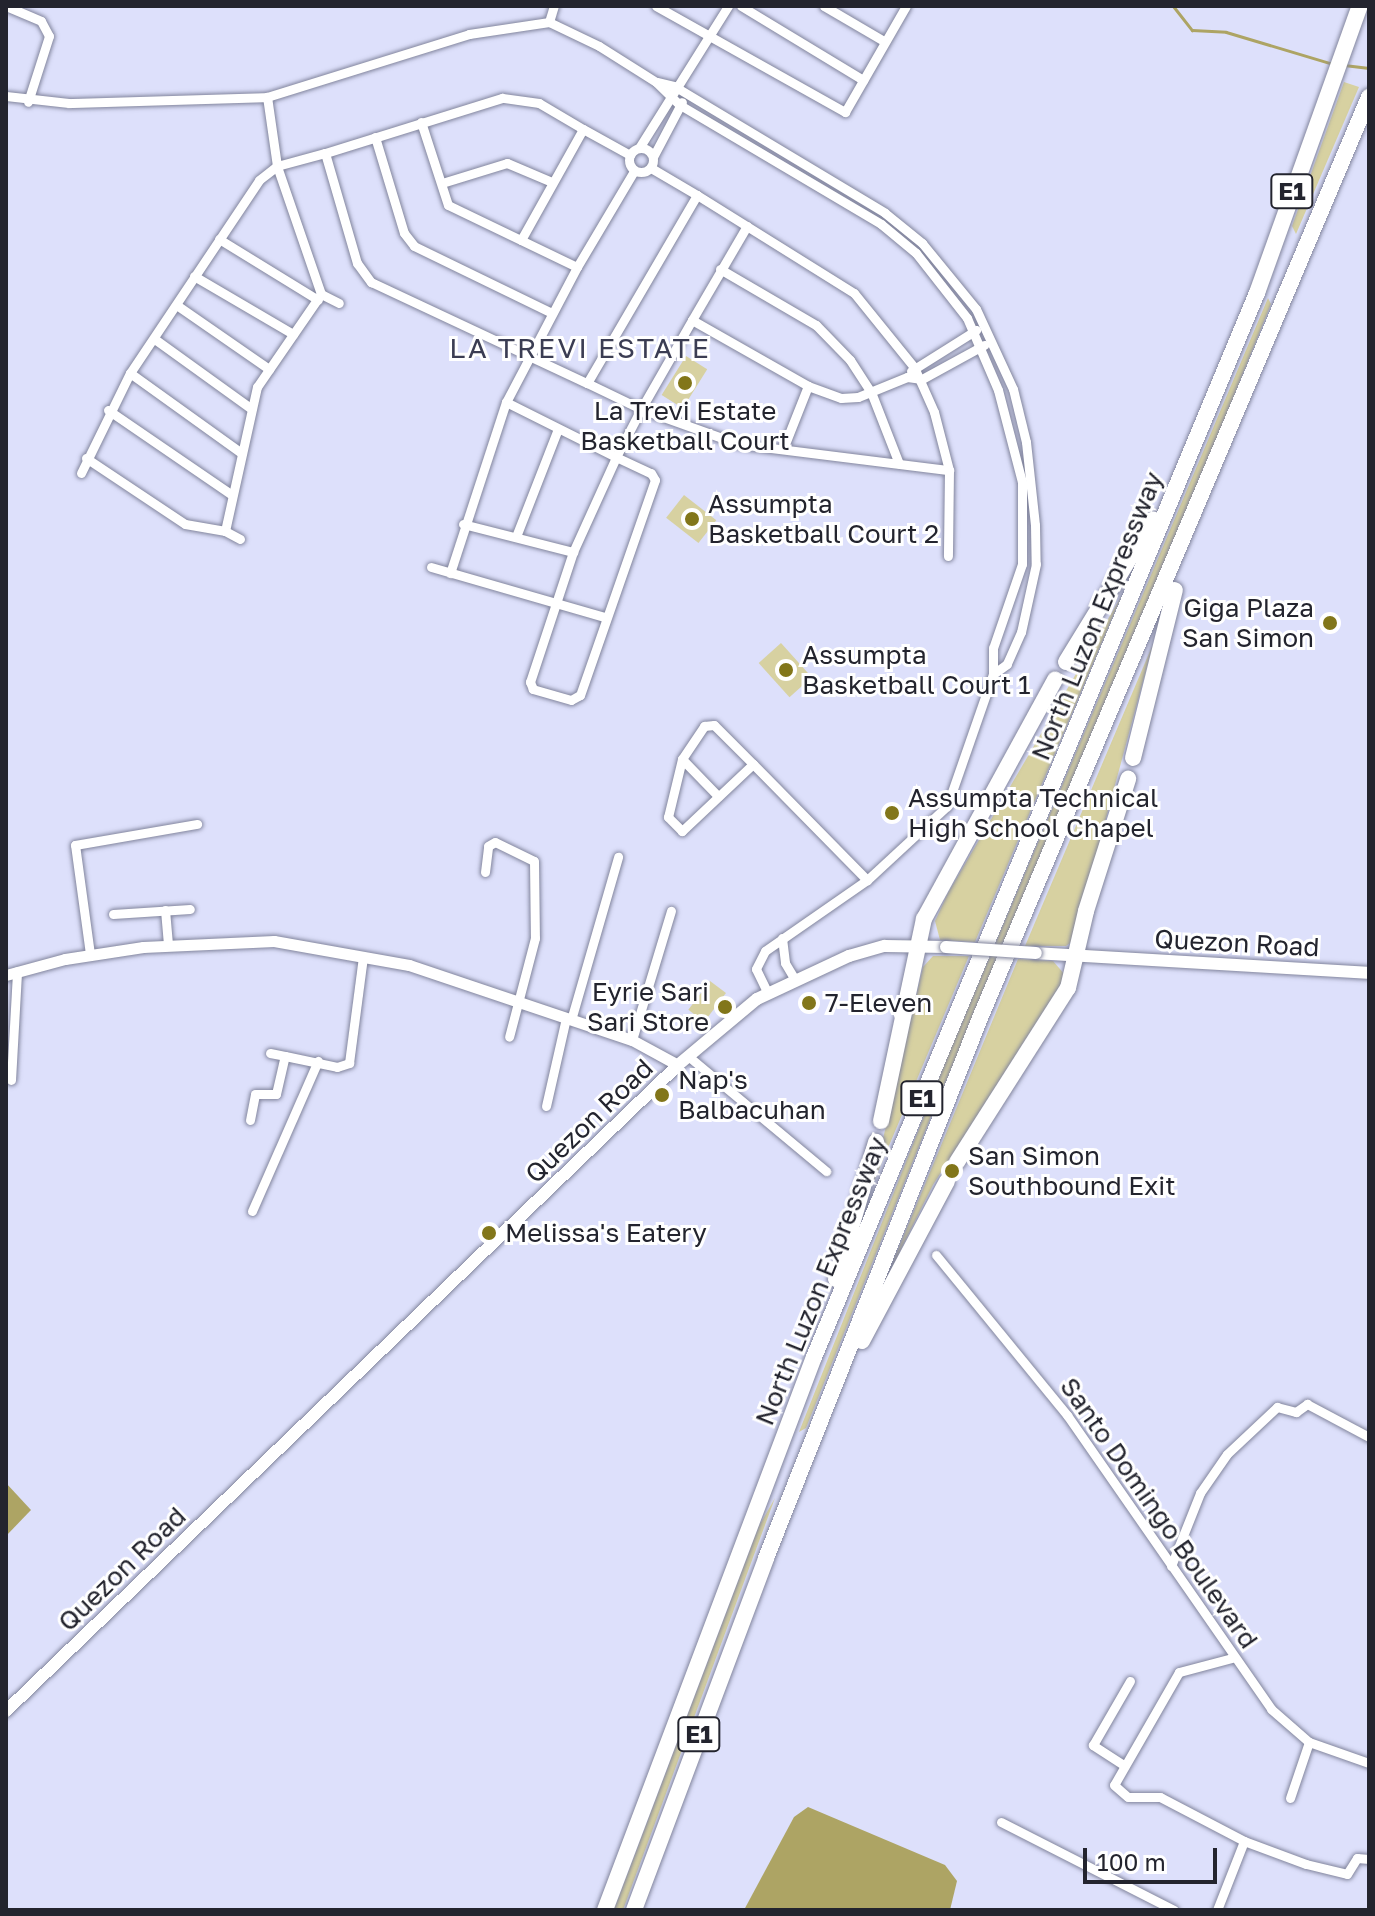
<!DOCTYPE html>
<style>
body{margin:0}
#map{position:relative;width:1375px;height:1916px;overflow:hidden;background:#dde0fb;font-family:"Golos Text",sans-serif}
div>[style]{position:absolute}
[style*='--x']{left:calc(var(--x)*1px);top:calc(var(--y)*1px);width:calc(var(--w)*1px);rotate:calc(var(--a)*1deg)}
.green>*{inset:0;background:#d7d1a1;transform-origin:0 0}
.water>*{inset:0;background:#ada464}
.stream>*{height:3px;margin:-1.5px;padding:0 1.5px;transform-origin:1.5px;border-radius:1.5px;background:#ada464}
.roads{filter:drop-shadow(0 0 2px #82859d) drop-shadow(0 0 2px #82859d)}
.minor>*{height:9px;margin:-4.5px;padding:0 4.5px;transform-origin:4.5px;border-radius:4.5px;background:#fff}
.minor>.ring{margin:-4.5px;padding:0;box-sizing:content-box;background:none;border:9px solid #fff;border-radius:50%}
.tertiary>*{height:11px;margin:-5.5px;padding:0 5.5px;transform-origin:5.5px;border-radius:5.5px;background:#fff}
.secondary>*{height:12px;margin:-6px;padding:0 6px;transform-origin:6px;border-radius:6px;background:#fff}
.motorway>*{height:16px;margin:-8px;padding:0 8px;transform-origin:8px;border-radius:8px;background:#fff}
.bridges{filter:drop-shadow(0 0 2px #82859d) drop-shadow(0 0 2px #82859d)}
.secondary-bridge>*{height:12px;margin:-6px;padding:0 6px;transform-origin:6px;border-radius:6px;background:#fff}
.dots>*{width:22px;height:22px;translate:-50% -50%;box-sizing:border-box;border:4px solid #fff;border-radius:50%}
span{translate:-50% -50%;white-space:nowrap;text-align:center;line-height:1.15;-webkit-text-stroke:6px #fff;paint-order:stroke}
.shield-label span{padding:2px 6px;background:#fff;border:2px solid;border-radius:6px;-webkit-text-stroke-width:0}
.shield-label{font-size:24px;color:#23242e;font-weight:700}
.poi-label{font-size:26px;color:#23242e}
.left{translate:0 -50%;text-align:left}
.right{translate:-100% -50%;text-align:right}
.street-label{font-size:26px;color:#23242e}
.neighbourhood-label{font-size:28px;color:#3b3d53;letter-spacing:2px}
.frame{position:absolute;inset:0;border:8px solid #23242e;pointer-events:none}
.scale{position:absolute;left:1083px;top:1848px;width:134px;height:36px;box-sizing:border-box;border:4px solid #23242e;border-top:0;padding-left:10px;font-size:24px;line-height:28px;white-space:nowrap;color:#23242e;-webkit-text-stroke:6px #fff;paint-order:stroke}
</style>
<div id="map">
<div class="green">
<div style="clip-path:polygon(1344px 82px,1359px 87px,1296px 234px,1292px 226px)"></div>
<div style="clip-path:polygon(1268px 298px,1271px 304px,1188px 510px,932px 1114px,806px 1428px,799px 1432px,949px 1053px)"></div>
<div style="left:686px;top:356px;width:25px;height:46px;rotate:32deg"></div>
<div style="left:684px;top:495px;width:41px;height:29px;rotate:38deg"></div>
<div style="clip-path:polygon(1122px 595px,975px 942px,940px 940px,935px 921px,948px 893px)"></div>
<div style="left:781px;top:643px;width:46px;height:30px;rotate:48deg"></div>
<div style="clip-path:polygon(1153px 644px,1073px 941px,1066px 946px,1025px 946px)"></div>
<div style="clip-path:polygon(933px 956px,969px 956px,872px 1186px,923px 967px)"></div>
<div style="clip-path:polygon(1018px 959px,1053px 961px,1066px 976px,933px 1185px,885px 1281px)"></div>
<div style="left:710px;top:981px;width:20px;height:36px;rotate:37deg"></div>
<div style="clip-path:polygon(775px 1498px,623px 1910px,614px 1910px,759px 1526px)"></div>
</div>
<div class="water">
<div style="clip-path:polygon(6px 1483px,31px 1510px,6px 1536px)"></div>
<div style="clip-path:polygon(808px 1807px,945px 1865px,957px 1881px,950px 1910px,744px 1910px,794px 1817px)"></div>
</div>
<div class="stream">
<div style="--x:1173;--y:6;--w:31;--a:52"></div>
<div style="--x:1192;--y:30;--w:34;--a:3"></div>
<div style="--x:1226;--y:32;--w:112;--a:16.7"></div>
<div style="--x:1344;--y:65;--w:25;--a:7"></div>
</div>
<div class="roads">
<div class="minor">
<div style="--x:6;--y:6;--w:38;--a:23"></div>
<div style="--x:41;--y:21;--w:17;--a:62"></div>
<div style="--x:49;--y:36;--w:69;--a:107.7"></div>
<div style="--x:656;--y:6;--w:217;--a:29.3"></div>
<div style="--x:845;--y:112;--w:122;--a:-60.1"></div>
<div style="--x:741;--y:6;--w:143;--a:31.2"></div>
<div style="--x:824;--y:6;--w:69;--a:30.3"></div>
<div style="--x:549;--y:22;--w:17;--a:-73"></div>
<div style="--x:657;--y:82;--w:17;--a:13"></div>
<div style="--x:674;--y:86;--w:246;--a:31"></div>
<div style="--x:885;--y:213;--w:48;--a:39"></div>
<div style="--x:922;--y:243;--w:85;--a:50.7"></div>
<div style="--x:976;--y:309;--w:88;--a:65.2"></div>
<div style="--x:1013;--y:389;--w:55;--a:76.2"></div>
<div style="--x:1026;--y:442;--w:83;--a:83.8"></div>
<div style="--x:1035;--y:525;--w:39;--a:89"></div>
<div style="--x:1036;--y:564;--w:70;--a:102.4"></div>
<div style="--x:1021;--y:632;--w:35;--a:114"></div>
<div style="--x:1007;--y:664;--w:17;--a:144"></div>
<div style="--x:6;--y:96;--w:63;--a:6.3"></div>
<div style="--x:69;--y:103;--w:198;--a:-1.7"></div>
<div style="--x:267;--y:97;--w:212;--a:-17.3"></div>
<div style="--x:469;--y:34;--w:81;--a:-8.5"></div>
<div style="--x:549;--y:22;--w:55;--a:25.6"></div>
<div style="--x:599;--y:46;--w:67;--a:32.3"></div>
<div style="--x:656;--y:82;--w:33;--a:44"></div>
<div style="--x:680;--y:105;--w:234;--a:30.6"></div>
<div style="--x:881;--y:224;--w:45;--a:39.6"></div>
<div style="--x:916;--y:253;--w:83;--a:51.9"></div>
<div style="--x:967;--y:318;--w:78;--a:66.7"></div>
<div style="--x:998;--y:390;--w:95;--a:75.4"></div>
<div style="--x:1022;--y:482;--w:82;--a:90"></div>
<div style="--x:1022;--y:564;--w:89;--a:109"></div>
<div style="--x:993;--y:648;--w:26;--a:90"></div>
<div style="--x:993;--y:674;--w:140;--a:109.2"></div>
<div style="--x:947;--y:806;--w:109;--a:137.2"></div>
<div style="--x:867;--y:880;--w:124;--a:145.2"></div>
<div style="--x:765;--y:951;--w:20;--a:117"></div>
<div style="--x:756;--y:969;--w:25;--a:64"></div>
<div style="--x:421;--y:122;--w:87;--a:72"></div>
<div style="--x:448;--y:205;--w:143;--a:25.7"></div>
<div style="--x:577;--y:267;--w:153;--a:117.7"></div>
<div style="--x:506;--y:402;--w:180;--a:108.1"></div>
<div style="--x:583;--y:129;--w:54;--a:29"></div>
<div style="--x:375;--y:137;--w:100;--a:73.2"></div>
<div style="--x:404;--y:233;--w:16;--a:52"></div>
<div style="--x:414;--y:246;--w:151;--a:25.9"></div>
<div class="ring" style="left:629px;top:148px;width:15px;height:15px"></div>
<div style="--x:639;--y:148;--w:168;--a:-57.9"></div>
<div style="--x:653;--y:157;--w:62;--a:-62.2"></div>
<div style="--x:651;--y:168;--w:53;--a:30.4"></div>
<div style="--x:697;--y:195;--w:218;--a:120.3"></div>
<div style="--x:587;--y:383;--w:60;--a:25.7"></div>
<div style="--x:641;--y:409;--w:103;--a:-60.2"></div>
<div style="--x:692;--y:320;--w:133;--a:29.6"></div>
<div style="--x:808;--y:386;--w:35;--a:20"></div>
<div style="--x:841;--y:398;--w:17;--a:-3"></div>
<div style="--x:858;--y:397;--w:53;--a:-22.2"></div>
<div style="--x:907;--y:377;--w:15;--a:8"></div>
<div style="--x:922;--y:379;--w:71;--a:-28.7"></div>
<div style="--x:442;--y:183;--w:68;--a:-17.1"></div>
<div style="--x:507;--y:163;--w:49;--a:22.9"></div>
<div style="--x:697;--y:195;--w:185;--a:32"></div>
<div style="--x:854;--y:293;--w:95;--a:51"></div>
<div style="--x:914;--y:367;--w:49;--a:66"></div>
<div style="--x:934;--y:412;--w:60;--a:75.5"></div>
<div style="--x:949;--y:470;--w:86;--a:90.7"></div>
<div style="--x:219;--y:239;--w:116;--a:31.6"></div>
<div style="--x:521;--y:240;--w:127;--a:-60.8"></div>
<div style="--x:583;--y:129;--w:51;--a:-149.4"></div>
<div style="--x:539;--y:103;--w:37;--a:-172"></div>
<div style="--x:502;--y:98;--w:185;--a:162.7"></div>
<div style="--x:325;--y:153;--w:115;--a:73.8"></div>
<div style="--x:357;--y:263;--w:24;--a:54"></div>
<div style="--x:371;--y:282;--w:238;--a:25.1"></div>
<div style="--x:577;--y:267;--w:112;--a:-59.3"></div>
<div style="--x:720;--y:269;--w:111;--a:30.3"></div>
<div style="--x:816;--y:325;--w:49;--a:45.8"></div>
<div style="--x:850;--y:360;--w:38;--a:57"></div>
<div style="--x:871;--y:392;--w:77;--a:68.7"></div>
<div style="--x:194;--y:276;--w:115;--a:30.4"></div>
<div style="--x:321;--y:294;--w:20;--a:27"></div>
<div style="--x:178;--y:306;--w:111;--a:34.7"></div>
<div style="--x:692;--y:320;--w:109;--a:-59.7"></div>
<div style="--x:156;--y:340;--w:115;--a:35.8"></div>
<div style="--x:911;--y:371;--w:77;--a:-32.2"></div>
<div style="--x:130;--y:373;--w:135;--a:35.7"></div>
<div style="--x:506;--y:402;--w:123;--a:26.6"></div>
<div style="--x:616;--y:457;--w:38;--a:25"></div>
<div style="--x:651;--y:473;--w:8;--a:60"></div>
<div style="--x:655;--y:480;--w:228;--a:109.2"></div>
<div style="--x:580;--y:695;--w:10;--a:151"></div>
<div style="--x:571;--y:700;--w:40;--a:-164"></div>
<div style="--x:533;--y:689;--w:8;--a:-113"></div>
<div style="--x:530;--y:682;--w:137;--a:-71.7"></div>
<div style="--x:573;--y:552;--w:104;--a:-65.6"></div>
<div style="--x:616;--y:457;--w:54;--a:-62.5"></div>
<div style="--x:641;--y:409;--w:104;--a:19.7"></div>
<div style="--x:739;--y:444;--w:212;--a:7.1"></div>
<div style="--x:108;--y:410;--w:150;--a:34.4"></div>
<div style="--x:783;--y:449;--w:68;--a:-68.4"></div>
<div style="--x:86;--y:458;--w:119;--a:33.7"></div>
<div style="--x:185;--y:524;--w:41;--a:9.9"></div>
<div style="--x:225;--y:531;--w:17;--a:28"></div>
<div style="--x:81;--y:473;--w:111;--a:-63.9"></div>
<div style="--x:130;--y:373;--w:232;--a:-56.2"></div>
<div style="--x:259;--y:180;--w:23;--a:-38"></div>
<div style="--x:277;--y:166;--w:50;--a:-15.2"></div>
<div style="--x:463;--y:524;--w:114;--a:14.3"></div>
<div style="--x:225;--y:531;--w:148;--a:-77.5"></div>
<div style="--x:257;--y:387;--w:113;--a:-55.5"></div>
<div style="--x:321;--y:294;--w:135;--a:-109"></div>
<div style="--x:277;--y:166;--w:70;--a:-98.2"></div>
<div style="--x:517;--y:534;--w:113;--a:-68.7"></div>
<div style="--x:431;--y:567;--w:180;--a:16.1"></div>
<div style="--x:682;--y:759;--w:52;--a:45.8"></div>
<div style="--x:753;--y:764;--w:98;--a:136.7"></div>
<div style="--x:682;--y:831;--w:20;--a:-135"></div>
<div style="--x:668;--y:817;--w:60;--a:-76.4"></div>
<div style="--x:682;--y:759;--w:40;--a:-56"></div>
<div style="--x:704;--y:726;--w:10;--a:-6"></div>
<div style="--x:714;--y:725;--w:55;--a:45"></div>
<div style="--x:753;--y:764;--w:163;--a:45.5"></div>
<div style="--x:485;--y:872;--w:26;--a:-83"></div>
<div style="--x:488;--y:846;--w:8;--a:-30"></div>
<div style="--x:495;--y:842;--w:43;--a:26"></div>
<div style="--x:534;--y:861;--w:77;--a:89.3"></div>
<div style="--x:535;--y:938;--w:102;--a:104.7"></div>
<div style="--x:165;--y:910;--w:35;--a:85"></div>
<div style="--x:113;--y:914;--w:77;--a:-3.7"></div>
<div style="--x:782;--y:938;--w:25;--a:83"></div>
<div style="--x:785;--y:963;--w:17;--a:59"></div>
<div style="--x:90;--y:954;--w:110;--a:-97.8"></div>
<div style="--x:75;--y:845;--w:124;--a:-9.8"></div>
<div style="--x:571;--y:1020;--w:170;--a:-73.9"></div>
<div style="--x:632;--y:1040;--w:135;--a:-73.2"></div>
<div style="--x:270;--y:1053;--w:15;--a:11"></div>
<div style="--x:688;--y:1056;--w:180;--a:39.8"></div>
<div style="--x:11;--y:1080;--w:109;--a:-86.8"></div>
<div style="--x:546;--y:1106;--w:90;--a:-77.2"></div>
<div style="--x:250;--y:1120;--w:26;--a:-79"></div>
<div style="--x:255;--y:1094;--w:21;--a:0"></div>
<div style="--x:276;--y:1094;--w:39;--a:-77"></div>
<div style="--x:285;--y:1056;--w:53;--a:11.9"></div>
<div style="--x:337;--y:1067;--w:13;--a:-18"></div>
<div style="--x:349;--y:1063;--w:107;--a:-82.5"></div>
<div style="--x:252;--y:1211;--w:164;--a:-66.3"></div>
<div style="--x:936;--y:1255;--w:207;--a:50.7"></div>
<div style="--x:1067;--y:1415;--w:358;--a:55.2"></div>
<div style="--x:1271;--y:1709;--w:50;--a:41"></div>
<div style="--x:1309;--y:1742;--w:64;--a:19.3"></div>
<div style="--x:1171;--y:1566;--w:79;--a:-68.3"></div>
<div style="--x:1200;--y:1493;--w:47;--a:-55.3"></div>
<div style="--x:1227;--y:1454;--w:69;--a:-43.2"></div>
<div style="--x:1277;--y:1407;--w:20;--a:15"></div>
<div style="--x:1296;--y:1412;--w:14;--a:-36"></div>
<div style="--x:1307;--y:1404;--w:70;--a:28"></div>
<div style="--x:1232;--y:1658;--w:55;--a:165.2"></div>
<div style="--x:1179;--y:1672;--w:130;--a:119.9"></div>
<div style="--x:1114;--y:1785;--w:18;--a:41"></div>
<div style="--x:1128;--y:1797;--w:32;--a:0"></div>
<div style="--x:1160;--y:1797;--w:95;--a:27.6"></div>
<div style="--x:1244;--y:1841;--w:66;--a:20.4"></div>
<div style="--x:1306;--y:1864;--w:42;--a:13.7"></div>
<div style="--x:1347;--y:1874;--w:19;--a:-58"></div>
<div style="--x:1357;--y:1858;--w:12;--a:5"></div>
<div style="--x:1122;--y:1764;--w:35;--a:-147"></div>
<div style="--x:1093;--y:1745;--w:74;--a:-60"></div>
<div style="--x:1290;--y:1798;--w:59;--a:-71.3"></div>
<div style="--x:1001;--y:1822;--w:194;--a:27"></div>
<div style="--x:1217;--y:1910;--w:74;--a:-68.6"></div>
</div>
<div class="tertiary">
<div style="--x:6;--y:975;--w:61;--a:-15.2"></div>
<div style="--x:65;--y:959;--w:79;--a:-8.7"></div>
<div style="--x:143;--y:947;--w:131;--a:-2.6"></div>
<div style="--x:274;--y:941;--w:137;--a:10.1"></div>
<div style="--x:409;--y:965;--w:235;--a:18.6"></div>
<div style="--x:632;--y:1040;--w:52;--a:28.5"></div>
</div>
<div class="secondary">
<div style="--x:1036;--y:953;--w:334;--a:3.4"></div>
<div style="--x:6;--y:1711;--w:932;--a:-43.87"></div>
<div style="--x:678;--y:1065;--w:103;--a:-39.9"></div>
<div style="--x:757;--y:999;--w:102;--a:-25.1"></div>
<div style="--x:849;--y:956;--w:37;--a:-16"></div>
<div style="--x:885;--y:946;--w:61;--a:0.9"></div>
</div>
<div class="motorway">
<div style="--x:1066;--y:662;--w:167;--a:-58.5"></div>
<div style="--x:1133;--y:758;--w:173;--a:-76"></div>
<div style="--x:881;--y:1121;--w:207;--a:-78"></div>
<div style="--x:924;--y:919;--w:273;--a:-61.3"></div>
<div style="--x:957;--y:1162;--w:206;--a:-57.5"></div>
<div style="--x:1068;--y:988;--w:79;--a:-76.8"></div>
<div style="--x:1086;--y:911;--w:139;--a:-72.3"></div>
<div style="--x:836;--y:1279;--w:143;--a:-73.7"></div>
<div style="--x:862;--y:1341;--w:181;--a:-62"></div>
<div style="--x:605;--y:1910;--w:591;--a:-69.3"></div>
<div style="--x:814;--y:1357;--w:1153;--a:-67.4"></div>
<div style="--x:1257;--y:293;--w:305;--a:-70.3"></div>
<div style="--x:634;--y:1910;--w:376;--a:-69.4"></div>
<div style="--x:766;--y:1558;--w:581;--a:-68.38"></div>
<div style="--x:980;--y:1018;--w:1000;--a:-67.1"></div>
</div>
</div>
<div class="bridges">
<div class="secondary-bridge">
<div style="--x:946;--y:947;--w:90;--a:3.8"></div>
</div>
</div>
<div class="dots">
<div style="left:685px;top:383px;background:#82761a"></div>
<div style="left:692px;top:519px;background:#82761a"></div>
<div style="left:1330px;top:623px;background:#82761a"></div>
<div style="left:786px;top:670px;background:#82761a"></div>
<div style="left:892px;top:813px;background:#82761a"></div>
<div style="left:809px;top:1003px;background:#82761a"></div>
<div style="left:725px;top:1007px;background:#82761a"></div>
<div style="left:662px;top:1095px;background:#82761a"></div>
<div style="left:952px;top:1171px;background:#82761a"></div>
<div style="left:489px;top:1233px;background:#82761a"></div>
</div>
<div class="shield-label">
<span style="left:1292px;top:191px">E1</span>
<span style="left:922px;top:1098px">E1</span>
<span style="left:699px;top:1734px">E1</span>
</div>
<div class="poi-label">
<span style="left:685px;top:426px">La Trevi Estate<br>Basketball Court</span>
<span class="left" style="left:708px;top:519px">Assumpta<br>Basketball Court 2</span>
<span class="right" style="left:1314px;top:623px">Giga Plaza<br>San Simon</span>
<span class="left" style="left:802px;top:670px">Assumpta<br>Basketball Court 1</span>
<span class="left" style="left:908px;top:813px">Assumpta Technical<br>High School Chapel</span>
<span class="right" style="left:709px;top:1007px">Eyrie Sari<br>Sari Store</span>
<span class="left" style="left:825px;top:1003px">7-Eleven</span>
<span class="left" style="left:678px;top:1095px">Nap's<br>Balbacuhan</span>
<span class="left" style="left:968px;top:1171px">San Simon<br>Southbound Exit</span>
<span class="left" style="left:505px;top:1233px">Melissa's Eatery</span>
</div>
<div class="street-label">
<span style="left:1097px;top:616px;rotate:-68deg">North Luzon Expressway</span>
<span style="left:1237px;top:943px;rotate:3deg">Quezon Road</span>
<span style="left:589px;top:1121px;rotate:-44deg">Quezon Road</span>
<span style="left:821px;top:1281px;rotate:-68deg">North Luzon Expressway</span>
<span style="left:1159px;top:1513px;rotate:55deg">Santo Domingo Boulevard</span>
<span style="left:122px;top:1569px;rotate:-44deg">Quezon Road</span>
</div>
<div class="neighbourhood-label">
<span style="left:580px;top:348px">LA TREVI ESTATE</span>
</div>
<div class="frame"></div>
<div class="scale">100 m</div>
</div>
